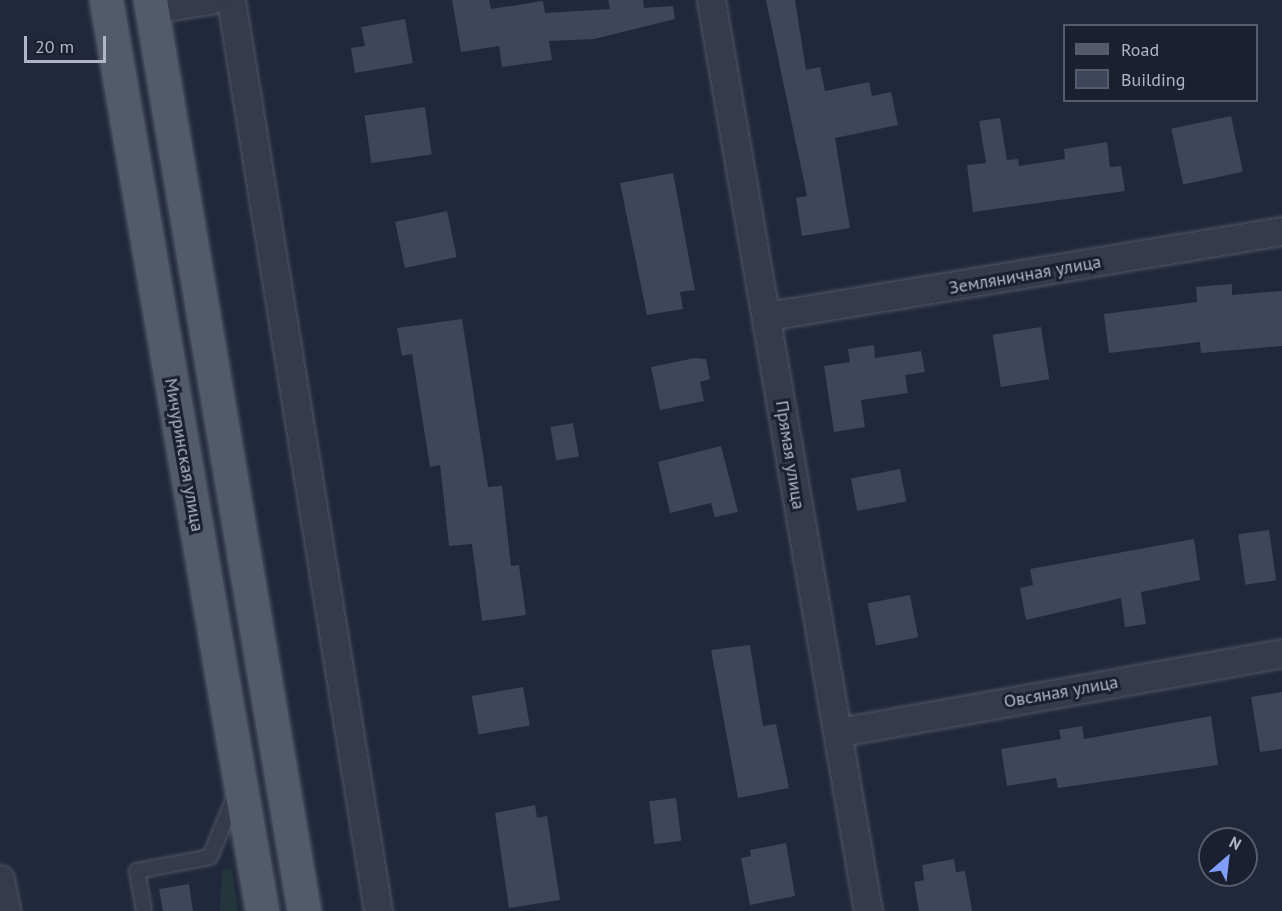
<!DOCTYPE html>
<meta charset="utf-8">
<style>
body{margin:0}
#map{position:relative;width:1282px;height:911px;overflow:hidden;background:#21283b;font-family:"PT Sans",sans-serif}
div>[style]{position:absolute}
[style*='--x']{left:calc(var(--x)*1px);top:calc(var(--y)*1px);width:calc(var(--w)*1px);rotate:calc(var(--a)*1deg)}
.green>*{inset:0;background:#23363c}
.building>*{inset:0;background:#3d465b;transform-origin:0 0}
.roads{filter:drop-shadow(0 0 2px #505566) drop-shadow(0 0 2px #505566)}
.lane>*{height:14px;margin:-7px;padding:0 7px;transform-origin:7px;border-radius:7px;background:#353b4b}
.street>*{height:27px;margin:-13.5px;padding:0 13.5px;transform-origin:13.5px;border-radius:13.5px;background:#353b4b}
.primary>*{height:33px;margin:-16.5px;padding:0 16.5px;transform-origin:16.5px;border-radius:16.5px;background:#525a6c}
span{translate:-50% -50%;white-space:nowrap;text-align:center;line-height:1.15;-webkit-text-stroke:6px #1a2030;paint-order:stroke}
.street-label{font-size:18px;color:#b0b5c7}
.legend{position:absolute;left:1063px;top:24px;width:195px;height:78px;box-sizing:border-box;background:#1a2030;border:2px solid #565c6c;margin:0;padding:8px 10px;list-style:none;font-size:18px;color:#b0b5c7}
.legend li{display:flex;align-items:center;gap:12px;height:30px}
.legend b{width:30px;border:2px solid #565c6c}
.north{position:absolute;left:1198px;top:827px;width:60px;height:60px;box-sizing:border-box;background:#1a2030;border:2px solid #565c6c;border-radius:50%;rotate:28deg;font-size:16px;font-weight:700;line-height:24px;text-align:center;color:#b0b5c7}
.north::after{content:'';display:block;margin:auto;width:21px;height:27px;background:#809ffc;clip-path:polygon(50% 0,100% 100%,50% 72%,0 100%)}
.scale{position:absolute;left:24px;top:36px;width:82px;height:27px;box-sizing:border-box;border:3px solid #b0b5c7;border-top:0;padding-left:8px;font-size:18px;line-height:21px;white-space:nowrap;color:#b0b5c7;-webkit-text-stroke:4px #1a2030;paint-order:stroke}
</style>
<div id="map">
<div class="green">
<div style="clip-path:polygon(232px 869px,238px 911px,220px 911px,222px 870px)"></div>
</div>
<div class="building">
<div style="clip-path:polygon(452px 0,489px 0,491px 9px,543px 1px,545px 13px,610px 9px,608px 0,643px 0,644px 8px,673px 6px,675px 19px,594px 39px,549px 41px,552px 60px,502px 67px,499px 46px,461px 52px)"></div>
<div style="clip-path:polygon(766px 0,795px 0,806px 70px,820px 67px,825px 91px,869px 82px,872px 96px,891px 92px,898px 125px,835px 138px,850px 228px,802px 236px,796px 198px,807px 196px)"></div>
<div style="clip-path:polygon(405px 19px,413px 63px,355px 73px,351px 48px,365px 46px,361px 27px)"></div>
<div style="left:425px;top:107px;width:48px;height:61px;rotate:82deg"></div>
<div style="left:1231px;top:116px;width:57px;height:61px;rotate:78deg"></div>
<div style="clip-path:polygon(1000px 118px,1007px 160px,1018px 159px,1019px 166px,1065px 159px,1064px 149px,1107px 142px,1110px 167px,1121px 166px,1125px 191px,973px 212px,967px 165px,986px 163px,979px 121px)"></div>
<div style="clip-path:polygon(673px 173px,695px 290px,680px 292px,683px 309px,647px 315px,620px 183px)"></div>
<div style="left:447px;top:211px;width:47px;height:53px;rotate:78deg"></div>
<div style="clip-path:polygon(1232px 284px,1232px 295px,1282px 291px,1282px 346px,1201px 353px,1200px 342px,1109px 353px,1104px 314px,1197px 302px,1196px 287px)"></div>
<div style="clip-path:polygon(462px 319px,488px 487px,502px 486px,511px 566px,519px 565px,526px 615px,482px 621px,472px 544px,449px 546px,440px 465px,430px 467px,412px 354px,402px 356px,397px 328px)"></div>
<div style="left:1041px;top:327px;width:53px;height:49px;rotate:81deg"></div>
<div style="clip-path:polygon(874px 345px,875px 358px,921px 351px,925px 372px,905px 375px,908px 393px,861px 400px,865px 427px,834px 432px,824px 366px,850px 362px,848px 349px)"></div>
<div style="clip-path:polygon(695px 358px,706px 359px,710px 379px,700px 382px,704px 401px,660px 410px,651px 367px)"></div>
<div style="left:573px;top:423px;width:34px;height:23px;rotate:80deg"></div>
<div style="clip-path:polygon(721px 446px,738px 512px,715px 517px,711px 503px,670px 513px,658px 462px)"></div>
<div style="left:900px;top:469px;width:33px;height:50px;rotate:79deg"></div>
<div style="left:1269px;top:530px;width:51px;height:31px;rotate:82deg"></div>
<div style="clip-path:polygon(1194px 539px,1200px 580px,1141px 592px,1146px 624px,1125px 627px,1121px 598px,1026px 620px,1020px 588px,1033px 585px,1030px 569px)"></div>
<div style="left:910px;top:595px;width:43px;height:43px;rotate:79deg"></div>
<div style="clip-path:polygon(750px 645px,763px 726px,776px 724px,789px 788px,738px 798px,711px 650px)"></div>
<div style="left:523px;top:687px;width:39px;height:52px;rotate:80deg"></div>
<div style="clip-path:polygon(1282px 692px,1282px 749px,1260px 752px,1251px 697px)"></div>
<div style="clip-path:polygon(1211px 716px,1218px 765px,1058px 788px,1056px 778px,1007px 786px,1001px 749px,1061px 739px,1059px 730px,1082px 726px,1084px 739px)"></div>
<div style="left:676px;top:798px;width:43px;height:27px;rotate:83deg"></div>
<div style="clip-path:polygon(535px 805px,537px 818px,547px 816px,560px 900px,509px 908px,495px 813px)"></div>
<div style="clip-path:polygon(786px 843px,795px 896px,750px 905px,741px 858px,751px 856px,750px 850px)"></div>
<div style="clip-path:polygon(954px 859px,956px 872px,965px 871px,972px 911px,919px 911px,914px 882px,924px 880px,922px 865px)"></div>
<div style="clip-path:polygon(189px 884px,193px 911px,163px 911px,159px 889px)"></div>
</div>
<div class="roads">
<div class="lane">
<div style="--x:144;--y:911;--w:41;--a:-99.9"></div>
<div style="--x:137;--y:871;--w:74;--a:-10.9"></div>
<div style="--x:210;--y:857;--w:66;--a:-67.7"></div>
</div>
<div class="street">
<div style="--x:231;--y:0;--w:923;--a:80.83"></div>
<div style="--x:711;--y:0;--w:924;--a:80.22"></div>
<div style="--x:151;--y:9;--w:60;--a:-8.7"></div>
<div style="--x:768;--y:316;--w:521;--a:-9.39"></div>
<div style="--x:840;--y:732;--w:449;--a:-10.1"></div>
<div style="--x:0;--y:879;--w:33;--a:79"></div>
</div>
<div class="primary">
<div style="--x:106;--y:0;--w:924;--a:80.28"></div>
<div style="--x:150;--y:0;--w:924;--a:80.41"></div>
</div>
</div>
<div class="street-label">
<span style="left:1025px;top:275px;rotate:-10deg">Земляничная улица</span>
<span style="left:184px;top:455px;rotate:80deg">Мичуринская улица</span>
<span style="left:790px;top:455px;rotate:81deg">Прямая улица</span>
<span style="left:1061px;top:692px;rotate:-10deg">Овсяная улица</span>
</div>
<ul class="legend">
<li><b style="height:8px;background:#525a6c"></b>Road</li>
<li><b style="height:16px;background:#3d465b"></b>Building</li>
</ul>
<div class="north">N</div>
<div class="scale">20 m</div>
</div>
